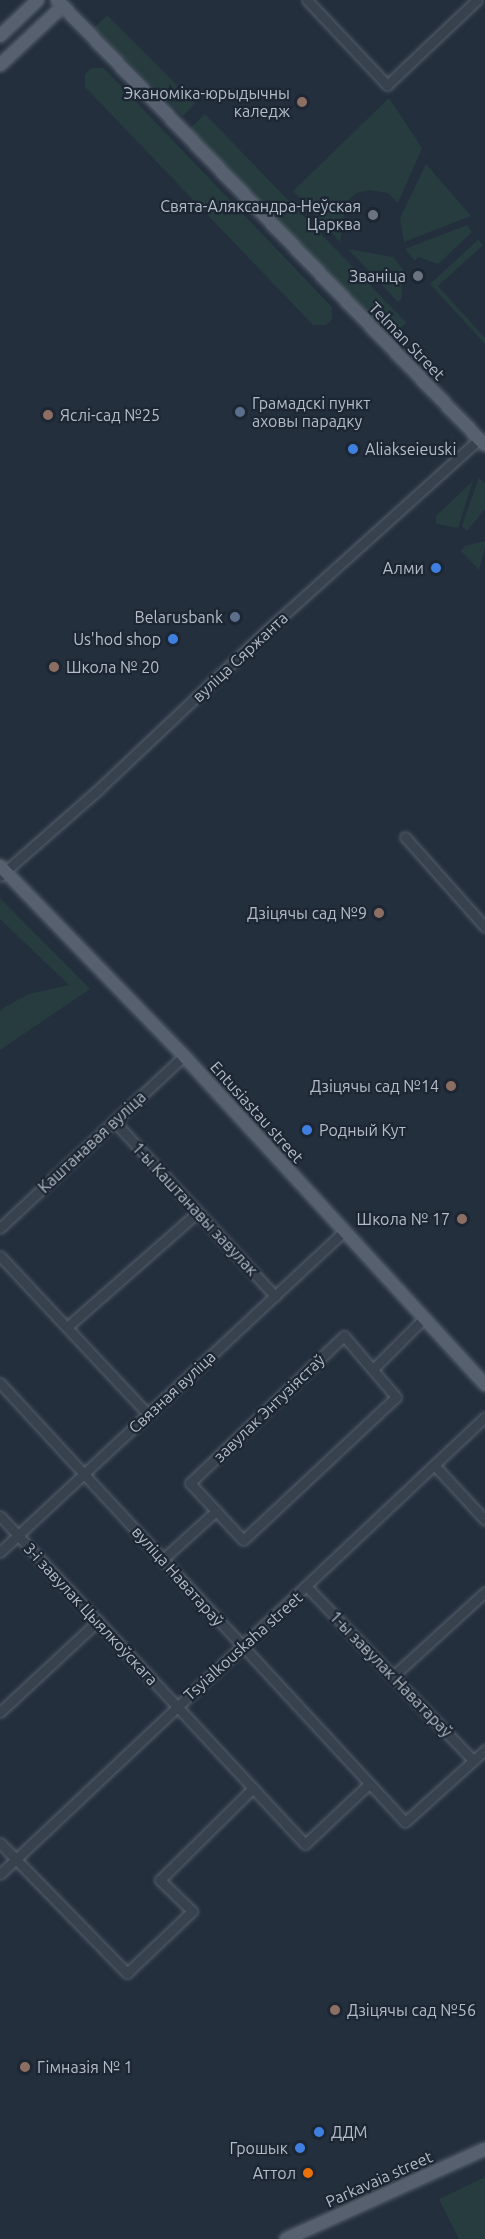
<!DOCTYPE html>
<meta charset="utf-8">
<style>
body{margin:0}
#map{position:relative;width:485px;height:2239px;overflow:hidden;background:#242f3e;font-family:Ubuntu,sans-serif}
div>[style]{position:absolute}
[style*='--x']{left:calc(var(--x)*1px);top:calc(var(--y)*1px);width:calc(var(--w)*1px);rotate:calc(var(--a)*1deg)}
.green>*{inset:0;background:#263c3f;transform-origin:0 0}
.roads{filter:drop-shadow(0 0 2px #565f6c) drop-shadow(0 0 2px #565f6c)}
.minor>*{height:9px;margin:-4.5px;padding:0 4.5px;transform-origin:4.5px;border-radius:4.5px;background:#38414e}
.major>*{height:12px;margin:-6px;padding:0 6px;transform-origin:6px;border-radius:6px;background:#56606e}
.dots>*{width:16px;height:16px;translate:-50% -50%;box-sizing:border-box;border:3px solid #1d2633;border-radius:50%}
span{translate:-50% -50%;white-space:nowrap;text-align:center;line-height:1.15;-webkit-text-stroke:4.5px #1d2633;paint-order:stroke}
.poi-label{font-size:16px;color:#b4bcc9}
.right{translate:-100% -50%;text-align:right}
.left{translate:0 -50%;text-align:left}
.street-label{font-size:16px;color:#b4bcc9}
</style>
<div id="map">
<div class="green">
<div style="left:107px;top:15px;width:125px;height:18px;rotate:45deg"></div>
<div style="clip-path:polygon(92px 68px,104px 68px,332px 307px,332px 319px,326px 325px,313px 325px,85px 87px,85px 74px)"></div>
<div style="clip-path:polygon(389px 98px,422px 148px,398px 203px,388px 193px,369px 190px,356px 193px,346px 203px,340px 242px,293px 191px)"></div>
<div style="left:205px;top:114px;width:290px;height:22px;rotate:46deg"></div>
<div style="clip-path:polygon(426px 164px,471px 216px,404px 242px,400px 218px)"></div>
<div style="clip-path:polygon(467px 225px,472px 232px,438px 264px,418px 257px,415px 261px,405px 249px)"></div>
<div style="clip-path:polygon(478px 240px,483px 245px,438px 286px,485px 338px,485px 344px,430px 284px)"></div>
<div style="clip-path:polygon(348px 249px,393px 257px,404px 271px,401px 278px,402px 298px,398px 302px)"></div>
<div style="clip-path:polygon(479px 477px,485px 484px,485px 509px,467px 531px,462px 526px)"></div>
<div style="clip-path:polygon(473px 481px,458px 528px,436px 524px,436px 516px)"></div>
<div style="clip-path:polygon(485px 541px,485px 548px,479px 570px,461px 551px,465px 546px)"></div>
<div style="clip-path:polygon(0 898px,90px 989px,0 1050px,0 1011px,5px 1007px,29px 994px,69px 985px,0 919px)"></div>
<div style="clip-path:polygon(485px 2177px,485px 2239px,459px 2239px,439px 2199px)"></div>
</div>
<div class="roads">
<div class="minor">
<div style="--x:307;--y:0;--w:117;--a:46.7"></div>
<div style="--x:387;--y:85;--w:124;--a:-43.4"></div>
<div style="--x:405;--y:837;--w:120;--a:48.4"></div>
<div style="--x:0;--y:876;--w:133;--a:-41.3"></div>
<div style="--x:100;--y:788;--w:228;--a:-43.4"></div>
<div style="--x:266;--y:631;--w:287;--a:-42"></div>
<div style="--x:114;--y:1121;--w:238;--a:47.4"></div>
<div style="--x:0;--y:1228;--w:252;--a:-43.1"></div>
<div style="--x:0;--y:1256;--w:216;--a:46.9"></div>
<div style="--x:67;--y:1327;--w:174;--a:-41.3"></div>
<div style="--x:344;--y:1336;--w:80;--a:49.6"></div>
<div style="--x:396;--y:1397;--w:209;--a:136.9"></div>
<div style="--x:243;--y:1540;--w:78;--a:-132.9"></div>
<div style="--x:190;--y:1483;--w:213;--a:-43.7"></div>
<div style="--x:374;--y:1368;--w:72;--a:-45"></div>
<div style="--x:0;--y:1383;--w:597;--a:47.31"></div>
<div style="--x:405;--y:1822;--w:108;--a:-42"></div>
<div style="--x:436;--y:1467;--w:72;--a:47.2"></div>
<div style="--x:0;--y:1516;--w:448;--a:47.1"></div>
<div style="--x:305;--y:1844;--w:88;--a:-43.2"></div>
<div style="--x:0;--y:1552;--w:471;--a:-43"></div>
<div style="--x:163;--y:1559;--w:72;--a:-42.2"></div>
<div style="--x:308;--y:1588;--w:238;--a:46.2"></div>
<div style="--x:393;--y:1676;--w:125;--a:-42.4"></div>
<div style="--x:0;--y:1712;--w:134;--a:-42.9"></div>
<div style="--x:0;--y:1843;--w:182;--a:45.7"></div>
<div style="--x:127;--y:1973;--w:90;--a:-43.6"></div>
<div style="--x:192;--y:1911;--w:45;--a:-135.9"></div>
<div style="--x:160;--y:1880;--w:131;--a:-44.7"></div>
<div style="--x:0;--y:1874;--w:666;--a:-43.3"></div>
</div>
<div class="major">
<div style="--x:57;--y:0;--w:617;--a:46.12"></div>
<div style="--x:0;--y:36;--w:52;--a:-43.5"></div>
<div style="--x:0;--y:65;--w:86;--a:-43.1"></div>
<div style="--x:0;--y:866;--w:264;--a:45.9"></div>
<div style="--x:184;--y:1056;--w:446;--a:47.5"></div>
<div style="--x:286;--y:2239;--w:218;--a:-24.3"></div>
</div>
</div>
<div class="dots">
<div style="left:302px;top:102px;background:#8d6e63"></div>
<div style="left:373px;top:215px;background:#6b7280"></div>
<div style="left:418px;top:276px;background:#6b7280"></div>
<div style="left:240px;top:412px;background:#5c6f8a"></div>
<div style="left:48px;top:415px;background:#8d6e63"></div>
<div style="left:353px;top:449px;background:#3f7fe0"></div>
<div style="left:436px;top:568px;background:#3f7fe0"></div>
<div style="left:235px;top:617px;background:#5c6f8a"></div>
<div style="left:173px;top:639px;background:#3f7fe0"></div>
<div style="left:54px;top:667px;background:#8d6e63"></div>
<div style="left:379px;top:913px;background:#8d6e63"></div>
<div style="left:451px;top:1086px;background:#8d6e63"></div>
<div style="left:307px;top:1130px;background:#3f7fe0"></div>
<div style="left:462px;top:1219px;background:#8d6e63"></div>
<div style="left:335px;top:2010px;background:#8d6e63"></div>
<div style="left:25px;top:2067px;background:#8d6e63"></div>
<div style="left:319px;top:2132px;background:#3f7fe0"></div>
<div style="left:300px;top:2148px;background:#3f7fe0"></div>
<div style="left:308px;top:2173px;background:#e8710a"></div>
</div>
<div class="poi-label">
<span class="right" style="left:290px;top:102px">Эканоміка-юрыдычны<br>каледж</span>
<span class="right" style="left:361px;top:215px">Свята-Аляксандра-Неўская<br>Царква</span>
<span class="right" style="left:406px;top:276px">Званіца</span>
<span class="left" style="left:252px;top:412px">Грамадскі пункт<br>аховы парадку</span>
<span class="left" style="left:60px;top:415px">Яслі-сад №25</span>
<span class="left" style="left:365px;top:449px">Aliakseieuski</span>
<span class="right" style="left:424px;top:568px">Алми</span>
<span class="right" style="left:223px;top:617px">Belarusbank</span>
<span class="right" style="left:161px;top:639px">Us'hod shop</span>
<span class="left" style="left:66px;top:667px">Школа № 20</span>
<span class="right" style="left:367px;top:913px">Дзіцячы сад №9</span>
<span class="right" style="left:439px;top:1086px">Дзіцячы сад №14</span>
<span class="left" style="left:319px;top:1130px">Родный Кут</span>
<span class="right" style="left:450px;top:1219px">Школа № 17</span>
<span class="left" style="left:347px;top:2010px">Дзіцячы сад №56</span>
<span class="left" style="left:37px;top:2067px">Гімназія № 1</span>
<span class="left" style="left:331px;top:2132px">ДДМ</span>
<span class="right" style="left:288px;top:2148px">Грошык</span>
<span class="right" style="left:296px;top:2173px">Аттол</span>
</div>
<div class="street-label">
<span style="left:407px;top:341px;rotate:46deg">Telman Street</span>
<span style="left:240px;top:657px;rotate:-43deg">вуліца Сяржанта</span>
<span style="left:257px;top:1112px;rotate:48deg">Entusiastau street</span>
<span style="left:92px;top:1142px;rotate:-43deg">Каштанавая вуліца</span>
<span style="left:195px;top:1209px;rotate:47deg">1-ы Каштанавы завулак</span>
<span style="left:172px;top:1392px;rotate:-43deg">Связная вуліца</span>
<span style="left:269px;top:1408px;rotate:-44deg">завулак Энтузіястаў</span>
<span style="left:178px;top:1576px;rotate:48deg">вуліца Наватараў</span>
<span style="left:91px;top:1614px;rotate:47deg">3-і завулак Цыялкоўскага</span>
<span style="left:243px;top:1646px;rotate:-42deg">Tsyialkouskaha street</span>
<span style="left:391px;top:1674px;rotate:46deg">1-ы завулак Наватараў</span>
<span style="left:379px;top:2179px;rotate:-24deg">Parkavaia street</span>
</div>
</div>
